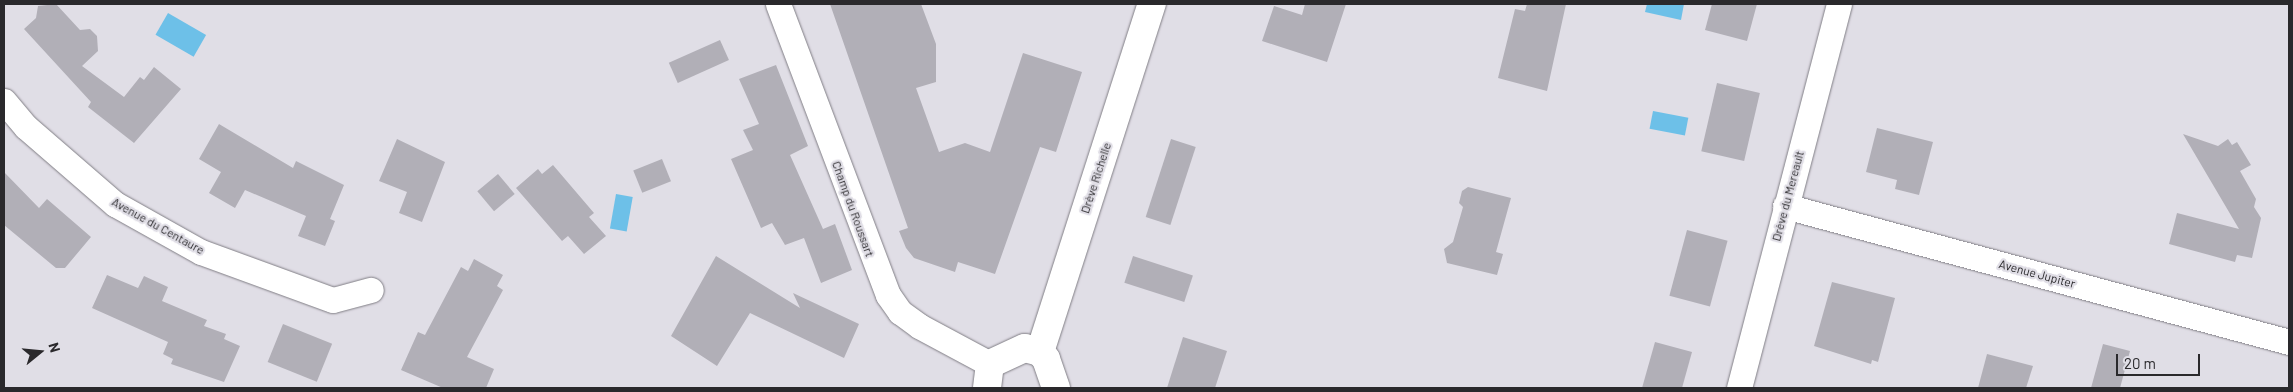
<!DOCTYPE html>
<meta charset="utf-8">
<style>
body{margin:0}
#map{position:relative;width:2293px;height:392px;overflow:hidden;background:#e0dee6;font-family:Barlow,sans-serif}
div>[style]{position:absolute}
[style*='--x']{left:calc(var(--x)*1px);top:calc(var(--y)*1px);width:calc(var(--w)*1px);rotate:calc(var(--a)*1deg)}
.water>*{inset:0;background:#6dc0e8;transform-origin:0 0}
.building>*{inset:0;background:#b1afb7;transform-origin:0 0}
.roads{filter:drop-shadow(0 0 1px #807e85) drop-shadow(0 0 1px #807e85)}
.minor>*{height:25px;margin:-12.5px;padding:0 12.5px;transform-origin:12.5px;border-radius:12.5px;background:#fff}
.tertiary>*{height:28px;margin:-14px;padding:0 14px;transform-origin:14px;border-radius:14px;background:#fff}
span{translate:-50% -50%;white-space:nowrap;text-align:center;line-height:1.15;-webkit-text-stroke:4.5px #e0dee6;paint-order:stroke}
.street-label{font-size:12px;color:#2a292c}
.frame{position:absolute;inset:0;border:5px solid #2a292c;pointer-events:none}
.north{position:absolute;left:15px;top:327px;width:50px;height:50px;-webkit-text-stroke:4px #e0dee6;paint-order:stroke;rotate:73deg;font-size:14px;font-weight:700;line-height:20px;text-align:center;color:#2a292c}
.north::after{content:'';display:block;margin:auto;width:18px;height:22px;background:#2a292c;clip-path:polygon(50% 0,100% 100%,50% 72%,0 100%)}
.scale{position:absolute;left:2116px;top:354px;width:84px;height:22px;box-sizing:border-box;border:2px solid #2a292c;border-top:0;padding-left:6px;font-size:15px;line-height:18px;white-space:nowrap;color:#2a292c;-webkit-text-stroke:4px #e0dee6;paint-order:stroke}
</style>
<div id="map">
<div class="water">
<div style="clip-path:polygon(1647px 4px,1684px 4px,1681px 20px,1645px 12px)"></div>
<div style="left:168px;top:13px;width:44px;height:25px;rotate:30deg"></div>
<div style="left:1653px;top:111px;width:36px;height:18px;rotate:11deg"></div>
<div style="left:616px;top:194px;width:17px;height:35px;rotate:10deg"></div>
</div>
<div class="building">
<div style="clip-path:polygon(56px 4px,80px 30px,90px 29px,97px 36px,98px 51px,82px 66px,124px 97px,140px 77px,144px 80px,154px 67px,181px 89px,134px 143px,88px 107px,91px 102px,24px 29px,36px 18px,38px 6px)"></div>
<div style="clip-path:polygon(830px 4px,921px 4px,936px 44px,936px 82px,916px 88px,939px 152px,965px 143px,990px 152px,1023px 53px,1082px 72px,1056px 152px,1040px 147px,995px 274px,958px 262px,955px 272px,914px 258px,906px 248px,899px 231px,908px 228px)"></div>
<div style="clip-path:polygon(1305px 4px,1346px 4px,1327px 62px,1262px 41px,1274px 6px,1302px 15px)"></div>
<div style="clip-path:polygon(1527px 4px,1566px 4px,1547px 91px,1498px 78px,1515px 9px,1525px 11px)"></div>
<div style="clip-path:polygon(1712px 4px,1757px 4px,1747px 41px,1705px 30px)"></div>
<div style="left:720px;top:40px;width:22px;height:56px;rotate:66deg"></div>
<div style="clip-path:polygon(776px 65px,808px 146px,790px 155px,823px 229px,835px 224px,852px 270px,821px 283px,804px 238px,785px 245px,772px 223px,761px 228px,731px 159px,753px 150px,743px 130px,759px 124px,739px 79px)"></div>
<div style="left:1717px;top:83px;width:44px;height:70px;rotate:13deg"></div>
<div style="clip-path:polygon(219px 124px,293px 168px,296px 161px,344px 185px,330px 219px,335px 221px,325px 246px,298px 236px,306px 216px,245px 190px,235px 208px,209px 193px,221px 172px,199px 159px)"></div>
<div style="clip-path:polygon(1877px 128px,1933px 142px,1919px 195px,1895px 189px,1897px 180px,1866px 172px)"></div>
<div style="clip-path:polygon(2183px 134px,2218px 146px,2228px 139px,2232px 145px,2237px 142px,2251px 165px,2240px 171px,2256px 199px,2254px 207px,2261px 218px,2252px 258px,2237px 255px,2235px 262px,2169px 244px,2177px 213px,2239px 229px)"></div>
<div style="clip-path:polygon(397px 139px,445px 162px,422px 222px,399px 213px,407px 192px,379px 181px)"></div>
<div style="left:1171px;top:139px;width:26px;height:82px;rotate:18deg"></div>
<div style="left:662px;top:159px;width:24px;height:31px;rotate:68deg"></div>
<div style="clip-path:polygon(553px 165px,594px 213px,589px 217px,606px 236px,584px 254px,568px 236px,562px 241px,516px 188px,538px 169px,542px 174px)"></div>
<div style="clip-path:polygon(4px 172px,39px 208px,47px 199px,91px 237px,65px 268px,56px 268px,4px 225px)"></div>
<div style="left:498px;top:174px;width:26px;height:27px;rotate:50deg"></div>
<div style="clip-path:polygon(1468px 187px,1511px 198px,1496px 252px,1503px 254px,1497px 275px,1447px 263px,1444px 249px,1453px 242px,1463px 207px,1459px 203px,1462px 191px)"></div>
<div style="left:1687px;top:230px;width:42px;height:68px;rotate:15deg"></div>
<div style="clip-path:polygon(716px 256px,800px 308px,793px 293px,859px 324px,844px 358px,750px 313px,717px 366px,671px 336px)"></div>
<div style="left:1133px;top:256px;width:63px;height:28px;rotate:18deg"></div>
<div style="clip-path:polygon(474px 259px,503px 275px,497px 286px,503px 290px,467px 357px,494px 369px,486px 388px,443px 388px,401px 370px,418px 332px,425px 335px,461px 267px,468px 271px)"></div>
<div style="clip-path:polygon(107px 275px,138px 288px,144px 276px,168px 287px,162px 301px,207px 320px,204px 326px,226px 334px,224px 339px,240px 346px,224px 382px,171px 364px,173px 359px,163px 354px,168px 342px,92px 308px)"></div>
<div style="clip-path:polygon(1832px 282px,1895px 298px,1878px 362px,1872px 360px,1871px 364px,1814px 346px)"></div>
<div style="left:283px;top:324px;width:53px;height:41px;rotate:22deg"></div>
<div style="clip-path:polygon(1183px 337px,1227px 351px,1215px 388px,1167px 388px)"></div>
<div style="clip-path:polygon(1655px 342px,1692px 352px,1682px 388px,1642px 388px)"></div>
<div style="clip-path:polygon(2103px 344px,2130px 351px,2120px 388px,2091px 388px)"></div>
<div style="clip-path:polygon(1987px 354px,2033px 366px,2026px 388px,1978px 388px)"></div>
</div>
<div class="roads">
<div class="minor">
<div style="--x:778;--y:4;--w:311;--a:69.3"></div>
<div style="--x:888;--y:295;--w:21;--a:55"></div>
<div style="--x:900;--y:312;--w:24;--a:36"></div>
<div style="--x:919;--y:326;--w:81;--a:28.2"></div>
<div style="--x:4;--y:101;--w:34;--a:50"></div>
<div style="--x:26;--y:127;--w:118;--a:40.9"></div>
<div style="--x:115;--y:204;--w:98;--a:29.2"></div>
<div style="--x:201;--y:252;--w:140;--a:20"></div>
<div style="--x:333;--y:300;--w:39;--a:-15"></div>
<div style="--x:1785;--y:206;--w:522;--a:15.1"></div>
<div style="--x:1739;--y:388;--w:397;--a:-75.4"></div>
</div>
<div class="tertiary">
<div style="--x:1040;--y:352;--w:366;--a:-72.2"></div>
<div style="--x:987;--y:388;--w:24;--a:-83"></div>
<div style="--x:990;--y:364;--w:38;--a:-25"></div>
<div style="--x:1025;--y:348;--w:16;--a:15"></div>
<div style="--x:1040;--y:352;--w:9;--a:49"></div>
<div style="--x:1046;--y:359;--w:31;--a:71"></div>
</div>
</div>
<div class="street-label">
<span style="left:1096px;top:178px;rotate:-72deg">Drève Richelle</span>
<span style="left:1788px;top:196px;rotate:-75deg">Drève du Mereault</span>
<span style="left:853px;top:209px;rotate:70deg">Champ du Roussart</span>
<span style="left:158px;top:226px;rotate:29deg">Avenue du Centaure</span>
<span style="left:2037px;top:274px;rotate:15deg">Avenue Jupiter</span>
</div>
<div class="frame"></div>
<div class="north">N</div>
<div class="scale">20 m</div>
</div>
